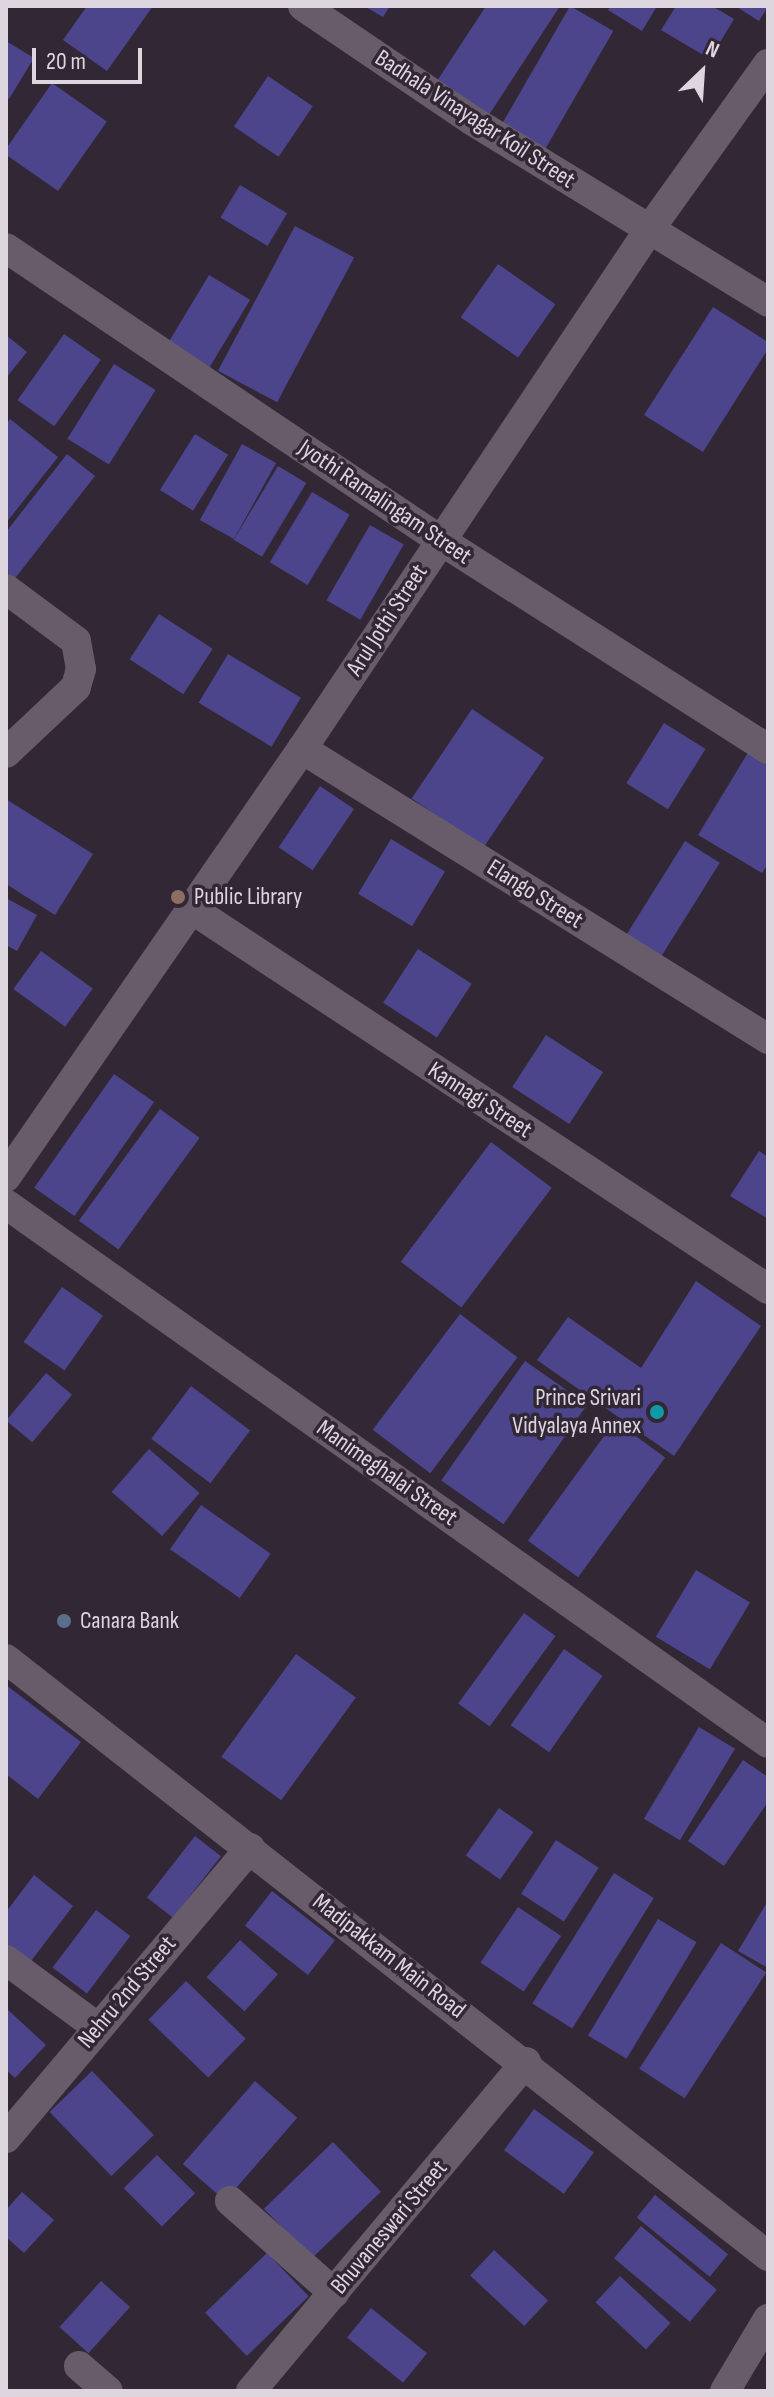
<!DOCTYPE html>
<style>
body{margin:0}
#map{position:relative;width:774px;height:2397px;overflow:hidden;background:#322734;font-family:"Sofia Sans Condensed",sans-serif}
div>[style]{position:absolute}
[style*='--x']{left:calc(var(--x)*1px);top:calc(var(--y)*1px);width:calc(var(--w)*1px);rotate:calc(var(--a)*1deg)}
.building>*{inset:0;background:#4c458c;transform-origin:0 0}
.street>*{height:30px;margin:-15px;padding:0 15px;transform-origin:15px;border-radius:15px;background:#685c6b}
.dots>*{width:22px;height:22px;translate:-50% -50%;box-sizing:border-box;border:4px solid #322734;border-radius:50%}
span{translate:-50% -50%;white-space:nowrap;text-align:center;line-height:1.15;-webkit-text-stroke:7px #322734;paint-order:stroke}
.street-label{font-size:24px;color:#ddd6de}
.poi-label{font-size:24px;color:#ddd6de}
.left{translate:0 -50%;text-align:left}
.right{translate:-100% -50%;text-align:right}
.frame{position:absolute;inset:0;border:8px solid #ddd6de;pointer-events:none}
.north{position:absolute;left:662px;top:32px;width:80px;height:80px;-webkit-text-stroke:6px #322734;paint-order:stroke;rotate:25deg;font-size:22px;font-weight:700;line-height:32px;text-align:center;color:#ddd6de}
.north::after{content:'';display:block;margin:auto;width:28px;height:36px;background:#ddd6de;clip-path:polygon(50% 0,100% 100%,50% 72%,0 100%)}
.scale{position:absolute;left:32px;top:48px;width:110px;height:36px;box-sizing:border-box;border:4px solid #ddd6de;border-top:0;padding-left:10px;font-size:24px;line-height:28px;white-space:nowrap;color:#ddd6de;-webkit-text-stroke:6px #322734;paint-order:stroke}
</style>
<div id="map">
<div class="building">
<div style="clip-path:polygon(87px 6px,153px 6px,107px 71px,63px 40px)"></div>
<div style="clip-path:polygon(364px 6px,390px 6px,383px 17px)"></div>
<div style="clip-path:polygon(486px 6px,560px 6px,487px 118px,435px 84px)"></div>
<div style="left:570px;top:6px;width:50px;height:142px;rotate:30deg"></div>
<div style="clip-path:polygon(611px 6px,657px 6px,642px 31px,608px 10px)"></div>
<div style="clip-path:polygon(676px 6px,712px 6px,734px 19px,710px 59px,661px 30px)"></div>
<div style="clip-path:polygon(735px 6px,768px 6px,759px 21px)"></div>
<div style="clip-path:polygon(6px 41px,34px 58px,9px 99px,6px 98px)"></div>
<div style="left:268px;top:76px;width:54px;height:61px;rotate:34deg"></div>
<div style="left:52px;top:83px;width:67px;height:85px;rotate:35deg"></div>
<div style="left:240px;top:185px;width:55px;height:38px;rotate:31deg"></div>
<div style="left:295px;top:226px;width:67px;height:164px;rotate:28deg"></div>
<div style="left:498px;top:264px;width:70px;height:65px;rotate:35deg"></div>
<div style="left:209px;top:275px;width:48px;height:80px;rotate:31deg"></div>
<div style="clip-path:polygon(713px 307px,768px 342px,768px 349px,703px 452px,644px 415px)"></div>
<div style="left:64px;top:334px;width:45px;height:81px;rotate:35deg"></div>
<div style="clip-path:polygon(6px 335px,27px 352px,6px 378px)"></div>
<div style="left:114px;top:364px;width:49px;height:88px;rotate:32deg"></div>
<div style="clip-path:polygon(10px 419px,58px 457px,6px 523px,6px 425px)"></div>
<div style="left:195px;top:434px;width:39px;height:66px;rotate:32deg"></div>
<div style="left:242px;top:444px;width:39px;height:87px;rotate:29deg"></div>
<div style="clip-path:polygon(67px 454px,95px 476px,9px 586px,6px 532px)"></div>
<div style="left:278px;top:466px;width:33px;height:86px;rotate:31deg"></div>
<div style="left:312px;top:492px;width:44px;height:82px;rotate:31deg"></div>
<div style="left:370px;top:525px;width:39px;height:87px;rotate:30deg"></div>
<div style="left:159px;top:614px;width:64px;height:54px;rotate:33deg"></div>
<div style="left:228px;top:654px;width:85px;height:57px;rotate:31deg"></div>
<div style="left:472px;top:709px;width:87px;height:108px;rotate:34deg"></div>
<div style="left:664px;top:723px;width:49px;height:71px;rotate:32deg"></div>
<div style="clip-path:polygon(749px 751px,768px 763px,768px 864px,762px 873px,698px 835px)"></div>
<div style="left:320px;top:786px;width:41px;height:74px;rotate:34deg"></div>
<div style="clip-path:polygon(6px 799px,93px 854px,55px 915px,6px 884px)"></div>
<div style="left:391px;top:839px;width:63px;height:64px;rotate:31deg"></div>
<div style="left:685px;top:841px;width:41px;height:112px;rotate:32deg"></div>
<div style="clip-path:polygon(6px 898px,37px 915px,17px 951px,6px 945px)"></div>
<div style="left:418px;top:949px;width:64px;height:64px;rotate:33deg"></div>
<div style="left:41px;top:951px;width:64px;height:47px;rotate:36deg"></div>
<div style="left:546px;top:1035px;width:68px;height:62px;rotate:33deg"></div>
<div style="left:114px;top:1074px;width:49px;height:139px;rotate:35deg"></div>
<div style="left:160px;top:1109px;width:49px;height:138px;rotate:36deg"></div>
<div style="left:491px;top:1142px;width:76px;height:150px;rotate:37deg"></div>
<div style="clip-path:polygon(759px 1151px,768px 1157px,768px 1219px,730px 1196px)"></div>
<div style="clip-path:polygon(696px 1281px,761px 1326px,674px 1456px,537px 1360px,568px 1317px,641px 1368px)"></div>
<div style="left:62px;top:1287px;width:50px;height:67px;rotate:35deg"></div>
<div style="left:460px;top:1314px;width:72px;height:145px;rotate:37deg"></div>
<div style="left:525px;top:1361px;width:76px;height:146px;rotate:35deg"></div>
<div style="left:46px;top:1373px;width:34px;height:62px;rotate:40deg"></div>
<div style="left:191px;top:1386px;width:74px;height:66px;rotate:37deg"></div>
<div style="left:615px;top:1421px;width:62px;height:148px;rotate:36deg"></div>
<div style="left:149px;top:1449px;width:67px;height:57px;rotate:41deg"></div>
<div style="left:201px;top:1505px;width:85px;height:54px;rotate:35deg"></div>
<div style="left:696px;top:1570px;width:63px;height:78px;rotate:31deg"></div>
<div style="left:524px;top:1613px;width:39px;height:112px;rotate:36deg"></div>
<div style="left:564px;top:1649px;width:47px;height:93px;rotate:35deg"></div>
<div style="left:296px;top:1654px;width:74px;height:127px;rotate:36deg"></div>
<div style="clip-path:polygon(6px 1685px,81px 1742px,38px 1799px,6px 1774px)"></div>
<div style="left:699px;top:1727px;width:42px;height:107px;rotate:31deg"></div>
<div style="clip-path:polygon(743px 1760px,768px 1777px,768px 1802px,724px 1866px,688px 1841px)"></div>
<div style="left:499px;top:1808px;width:42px;height:58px;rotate:35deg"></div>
<div style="left:195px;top:1836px;width:33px;height:78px;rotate:38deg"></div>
<div style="left:556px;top:1840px;width:51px;height:64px;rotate:33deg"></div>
<div style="left:614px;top:1873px;width:47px;height:154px;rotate:32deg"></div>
<div style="clip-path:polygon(34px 1875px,73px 1906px,28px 1965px,6px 1949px,6px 1912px)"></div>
<div style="left:272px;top:1891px;width:80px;height:44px;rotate:38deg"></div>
<div style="clip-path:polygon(766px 1904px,768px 1905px,768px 1968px,738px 1951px)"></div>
<div style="left:518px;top:1907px;width:52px;height:67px;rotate:34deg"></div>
<div style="left:96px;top:1910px;width:43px;height:72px;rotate:37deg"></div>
<div style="left:658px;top:1919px;width:45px;height:136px;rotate:31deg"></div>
<div style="left:240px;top:1940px;width:51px;height:50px;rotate:42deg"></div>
<div style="left:721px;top:1943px;width:54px;height:150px;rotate:33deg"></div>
<div style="left:186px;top:1981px;width:83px;height:54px;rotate:44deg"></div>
<div style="clip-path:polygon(6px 2008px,46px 2045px,15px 2078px,6px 2070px)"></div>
<div style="left:92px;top:2071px;width:89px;height:59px;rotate:46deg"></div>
<div style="left:255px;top:2081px;width:56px;height:110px;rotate:41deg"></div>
<div style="left:534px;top:2109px;width:74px;height:51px;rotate:36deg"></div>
<div style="left:333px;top:2142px;width:69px;height:96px;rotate:46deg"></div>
<div style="left:157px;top:2155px;width:54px;height:47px;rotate:45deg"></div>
<div style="clip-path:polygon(22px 2192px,54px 2220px,24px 2253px,6px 2237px,6px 2210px)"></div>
<div style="left:655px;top:2195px;width:94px;height:29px;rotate:39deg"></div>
<div style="left:641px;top:2226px;width:99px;height:42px;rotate:40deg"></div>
<div style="left:494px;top:2250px;width:74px;height:35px;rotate:43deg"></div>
<div style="left:267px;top:2253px;width:60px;height:86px;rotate:46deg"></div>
<div style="left:620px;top:2276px;width:69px;height:36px;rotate:43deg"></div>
<div style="left:101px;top:2281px;width:39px;height:62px;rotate:42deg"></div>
<div style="left:371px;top:2308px;width:72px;height:38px;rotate:39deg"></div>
</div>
<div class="street">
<div style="--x:303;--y:6;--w:205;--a:34.1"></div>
<div style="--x:473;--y:121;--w:346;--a:31.5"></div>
<div style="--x:6;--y:248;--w:523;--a:33.93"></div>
<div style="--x:440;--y:540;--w:389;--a:32.5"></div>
<div style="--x:6;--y:589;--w:87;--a:36.6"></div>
<div style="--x:76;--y:641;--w:28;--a:80"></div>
<div style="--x:81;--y:669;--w:19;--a:106"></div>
<div style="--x:76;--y:687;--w:96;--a:136.7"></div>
<div style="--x:302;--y:749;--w:549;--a:31.89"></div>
<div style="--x:193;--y:910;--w:689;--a:33.39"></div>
<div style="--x:6;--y:1177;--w:520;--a:-55.33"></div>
<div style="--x:302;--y:749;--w:624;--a:-56.23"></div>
<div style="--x:649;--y:230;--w:204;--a:-54.4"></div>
<div style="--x:6;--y:1204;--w:933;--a:35.27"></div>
<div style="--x:6;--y:1659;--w:968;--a:38.08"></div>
<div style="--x:6;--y:1960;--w:113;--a:36.4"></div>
<div style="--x:6;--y:2138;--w:379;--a:-49.9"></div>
<div style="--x:230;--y:2201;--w:139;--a:41.5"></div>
<div style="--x:79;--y:2366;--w:38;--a:41"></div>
<div style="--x:251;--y:2391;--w:429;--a:-50.1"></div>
<div style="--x:725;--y:2391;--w:84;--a:-59.2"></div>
</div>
<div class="dots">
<div style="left:178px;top:897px;background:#8d6e63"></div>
<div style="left:657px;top:1412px;background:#0f9aa8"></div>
<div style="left:64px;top:1621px;background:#5c6f8a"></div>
</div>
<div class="street-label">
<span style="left:475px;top:119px;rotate:33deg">Badhala Vinayagar Koil Street</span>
<span style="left:385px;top:502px;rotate:34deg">Jyothi Ramalingam Street</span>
<span style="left:387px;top:620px;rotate:-57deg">Arul Jothi Street</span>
<span style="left:535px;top:894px;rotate:32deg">Elango Street</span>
<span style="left:480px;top:1100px;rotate:33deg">Kannagi Street</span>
<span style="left:387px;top:1473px;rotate:35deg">Manimeghalai Street</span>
<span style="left:389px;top:1956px;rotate:38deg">Madipakkam Main Road</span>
<span style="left:127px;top:1992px;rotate:-50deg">Nehru 2nd Street</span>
<span style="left:389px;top:2227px;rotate:-50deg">Bhuvaneswari Street</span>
</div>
<div class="poi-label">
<span class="left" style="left:194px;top:897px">Public Library</span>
<span class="right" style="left:641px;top:1412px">Prince Srivari<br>Vidyalaya Annex</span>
<span class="left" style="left:80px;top:1621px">Canara Bank</span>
</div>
<div class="frame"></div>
<div class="north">N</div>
<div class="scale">20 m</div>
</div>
